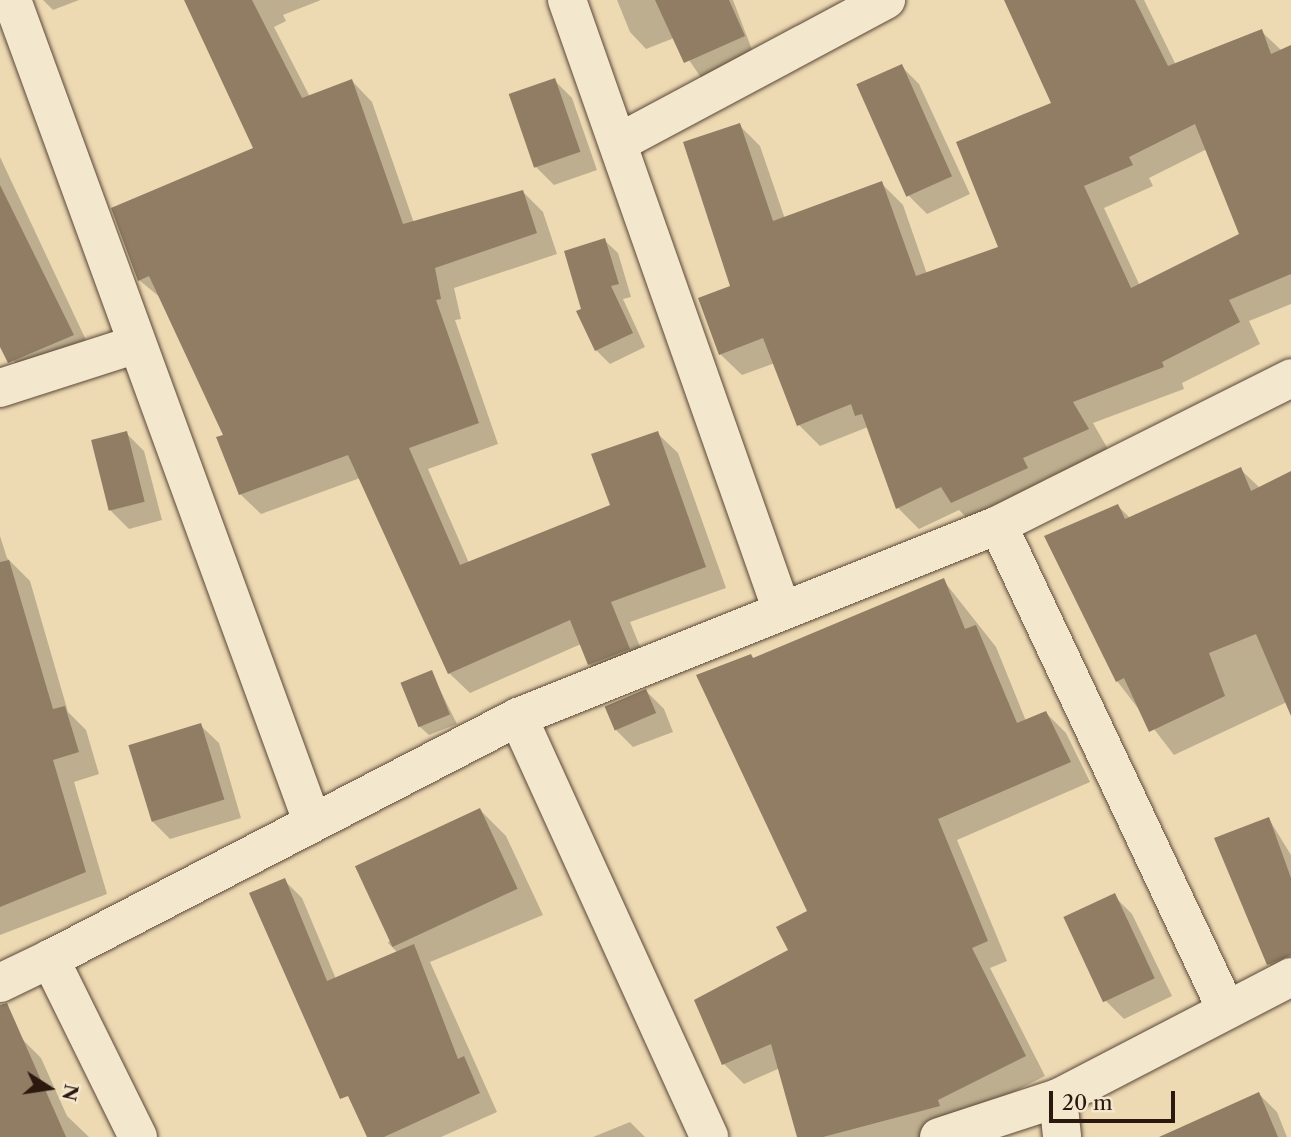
<!DOCTYPE html>
<style>
body{margin:0}
#map{position:relative;width:1291px;height:1137px;overflow:hidden;background:#eddab3;font-family:"Libre Caslon Text",serif}
div>[style]{position:absolute}
[style*='--x']{left:calc(var(--x)*1px);top:calc(var(--y)*1px);width:calc(var(--w)*1px);rotate:calc(var(--a)*1deg)}
.shadow>*{inset:0;background:#0003}
.building>*{inset:0;background:#907d64;transform-origin:0 0}
.roads{filter:drop-shadow(0 0 2px #5c4838) drop-shadow(0 0 2px #5c4838)}
.minor>*{height:38px;margin:-19px;padding:0 19px;transform-origin:19px;border-radius:19px;background:#f3e7ce}
span{translate:-50% -50%;white-space:nowrap;text-align:center;line-height:1.15;-webkit-text-stroke:6px #f3e7ce;paint-order:stroke}
.north{position:absolute;left:14px;top:1053px;width:70px;height:70px;-webkit-text-stroke:5px #f3e7ce;paint-order:stroke;rotate:102deg;font-size:19px;font-weight:700;line-height:28px;text-align:center;color:#2b180f}
.north::after{content:'';display:block;margin:auto;width:24px;height:32px;background:#2b180f;clip-path:polygon(50% 0,100% 100%,50% 72%,0 100%)}
.scale{position:absolute;left:1049px;top:1091px;width:126px;height:32px;box-sizing:border-box;border:4px solid #2b180f;border-top:0;padding-left:9px;font-size:21px;line-height:24px;white-space:nowrap;color:#2b180f;-webkit-text-stroke:5px #f3e7ce;paint-order:stroke}
</style>
<div id="map">
<div class="shadow">
<div style="clip-path:polygon(43px 0,79px 0,53px 10px)"></div>
<div style="clip-path:polygon(186px 0,321px 0,283px 15px,286px 21px,274px 27px,310px 97px,352px 81px,372px 102px,414px 223px,523px 192px,543px 212px,557px 254px,454px 288px,461px 319px,455px 320px,498px 444px,428px 469px,469px 563px,612px 506px,657px 433px,678px 453px,726px 588px,630px 622px,649px 669px,610px 685px,589px 664px,581px 644px,470px 693px,449px 673px,360px 478px,261px 514px,240px 494px,225px 436px,162px 299px,139px 280px,255px 149px)"></div>
<div style="clip-path:polygon(617px 0,733px 0,754px 55px,702px 79px,674px 38px,646px 49px,630px 32px)"></div>
<div style="clip-path:polygon(evenodd,1006px 0,1144px 0,1176px 65px,1261px 31px,1282px 51px,1291px 47px,1291px 304px,1249px 321px,1260px 344px,1182px 383px,1184px 389px,1093px 423px,1109px 451px,1043px 480px,1048px 490px,973px 524px,959px 510px,919px 529px,898px 508px,868px 427px,820px 446px,799px 425px,775px 363px,742px 375px,720px 354px,732px 287px,739px 125px,760px 146px,785px 219px,881px 183px,903px 205px,927px 274px,1000px 249px,1053px 103px,1006px 0,1207px 149px,1241px 235px,1140px 286px,1104px 208px,1153px 186px,1149px 178px,1207px 149px)"></div>
<div style="clip-path:polygon(901px 66px,919px 84px,970px 194px,927px 214px,909px 196px)"></div>
<div style="clip-path:polygon(554px 80px,572px 98px,597px 170px,554px 185px,536px 167px)"></div>
<div style="clip-path:polygon(0 157px,93px 355px,30px 382px,0 343px)"></div>
<div style="clip-path:polygon(604px 240px,618px 253px,631px 297px,623px 299px,645px 347px,610px 364px,596px 350px,584px 309px)"></div>
<div style="clip-path:polygon(126px 433px,144px 451px,162px 520px,129px 529px,111px 511px)"></div>
<div style="clip-path:polygon(1240px 469px,1260px 488px,1291px 473px,1291px 712px,1287px 702px,1174px 755px,1117px 681px,1118px 506px,1130px 518px)"></div>
<div style="clip-path:polygon(0 536px,7px 558px,30px 581px,68px 712px,86px 730px,99px 774px,74px 782px,107px 894px,0 935px)"></div>
<div style="clip-path:polygon(943px 580px,996px 647px,1026px 721px,1046px 713px,1066px 733px,1090px 782px,957px 840px,1007px 961px,990px 968px,1045px 1076px,926px 1137px,799px 1137px,780px 1068px,744px 1084px,724px 1064px,696px 1001px,790px 951px,809px 912px,754px 660px)"></div>
<div style="clip-path:polygon(431px 672px,457px 724px,429px 735px,420px 727px)"></div>
<div style="clip-path:polygon(646px 691px,664px 709px,673px 732px,633px 747px,615px 729px)"></div>
<div style="clip-path:polygon(200px 725px,219px 743px,241px 818px,170px 839px,152px 821px)"></div>
<div style="clip-path:polygon(480px 810px,506px 836px,543px 915px,430px 962px,497px 1112px,441px 1137px,368px 1137px,284px 880px,302px 898px,336px 979px,398px 953px,388px 943px)"></div>
<div style="clip-path:polygon(1269px 819px,1291px 855px,1291px 977px,1284px 979px,1269px 964px)"></div>
<div style="clip-path:polygon(1114px 896px,1132px 914px,1172px 996px,1124px 1019px,1106px 1001px,1066px 919px)"></div>
<div style="clip-path:polygon(20px 1037px,41px 1058px,67px 1116px,89px 1137px,0 1137px,0 1047px)"></div>
<div style="clip-path:polygon(1259px 1094px,1277px 1112px,1287px 1137px,1164px 1137px)"></div>
<div style="clip-path:polygon(630px 1122px,645px 1137px,593px 1137px)"></div>
</div>
<div class="building">
<div style="clip-path:polygon(184px 0,252px 0,302px 98px,352px 79px,403px 224px,523px 190px,537px 233px,435px 268px,441px 299px,436px 300px,479px 423px,409px 448px,460px 565px,610px 505px,591px 454px,658px 431px,706px 567px,611px 602px,630px 649px,588px 665px,570px 620px,448px 674px,348px 455px,239px 495px,216px 437px,223px 435px,149px 276px,138px 281px,111px 208px,253px 148px)"></div>
<div style="clip-path:polygon(655px 0,729px 0,745px 36px,684px 63px)"></div>
<div style="clip-path:polygon(evenodd,1004px 0,1135px 0,1168px 66px,1262px 29px,1271px 54px,1291px 45px,1291px 274px,1229px 300px,1240px 322px,1162px 362px,1164px 367px,1073px 402px,1089px 429px,1023px 458px,1028px 468px,951px 503px,941px 487px,896px 509px,862px 414px,855px 416px,851px 404px,797px 426px,763px 338px,719px 355px,698px 298px,730px 286px,683px 142px,740px 123px,773px 221px,882px 181px,916px 276px,998px 247px,956px 142px,1051px 103px,1004px 0,1195px 124px,1239px 234px,1131px 288px,1084px 186px,1133px 165px,1129px 157px,1195px 124px)"></div>
<div style="left:902px;top:64px;width:123px;height:50px;rotate:66deg"></div>
<div style="left:555px;top:78px;width:78px;height:49px;rotate:71deg"></div>
<div style="clip-path:polygon(0 185px,74px 335px,8px 363px,0 347px)"></div>
<div style="clip-path:polygon(605px 238px,619px 284px,611px 286px,633px 333px,595px 351px,576px 311px,581px 309px,564px 251px)"></div>
<div style="left:127px;top:431px;width:73px;height:37px;rotate:76deg"></div>
<div style="clip-path:polygon(1241px 467px,1251px 491px,1291px 471px,1291px 716px,1256px 634px,1209px 653px,1225px 696px,1149px 732px,1124px 678px,1116px 682px,1044px 536px,1118px 504px,1125px 519px)"></div>
<div style="clip-path:polygon(9px 560px,53px 709px,65px 706px,79px 752px,53px 760px,86px 872px,0 907px,0 562px)"></div>
<div style="clip-path:polygon(944px 578px,965px 629px,976px 625px,1017px 723px,1046px 711px,1071px 762px,938px 819px,988px 941px,972px 948px,1026px 1056px,938px 1100px,940px 1106px,823px 1137px,797px 1137px,771px 1044px,722px 1065px,694px 1000px,788px 950px,776px 927px,807px 911px,696px 675px,751px 654px,753px 658px)"></div>
<div style="left:432px;top:670px;width:48px;height:34px;rotate:68deg"></div>
<div style="left:646px;top:689px;width:26px;height:45px;rotate:67deg"></div>
<div style="left:201px;top:723px;width:80px;height:76px;rotate:73deg"></div>
<div style="left:480px;top:808px;width:89px;height:138px;rotate:65deg"></div>
<div style="clip-path:polygon(1269px 817px,1291px 878px,1291px 955px,1267px 965px,1214px 838px)"></div>
<div style="clip-path:polygon(285px 878px,327px 981px,414px 944px,458px 1059px,464px 1056px,480px 1093px,384px 1137px,367px 1137px,348px 1096px,340px 1099px,249px 893px)"></div>
<div style="left:1115px;top:893px;width:94px;height:57px;rotate:65deg"></div>
<div style="clip-path:polygon(7px 1003px,66px 1137px,0 1137px,0 1005px)"></div>
<div style="clip-path:polygon(1259px 1092px,1278px 1137px,1159px 1137px)"></div>
</div>
<div class="roads">
<div class="minor">
<div style="--x:12;--y:0;--w:874;--a:69.93"></div>
<div style="--x:567;--y:0;--w:645;--a:70.61"></div>
<div style="--x:618;--y:143;--w:304;--a:-28.1"></div>
<div style="--x:0;--y:388;--w:144;--a:-17.8"></div>
<div style="--x:998;--y:525;--w:533;--a:64.78"></div>
<div style="--x:518;--y:717;--w:461;--a:65.5"></div>
<div style="--x:0;--y:983;--w:55;--a:-25.6"></div>
<div style="--x:1058;--y:1098;--w:39;--a:84"></div>
<div style="--x:138;--y:1137;--w:199;--a:-116.3"></div>
<div style="--x:50;--y:959;--w:527;--a:-27.34"></div>
<div style="--x:518;--y:717;--w:517;--a:-21.8"></div>
<div style="--x:998;--y:525;--w:328;--a:-26.6"></div>
<div style="--x:939;--y:1137;--w:125;--a:-18.1"></div>
<div style="--x:1058;--y:1098;--w:263;--a:-27.4"></div>
</div>
</div>
<div class="north">N</div>
<div class="scale">20 m</div>
</div>
